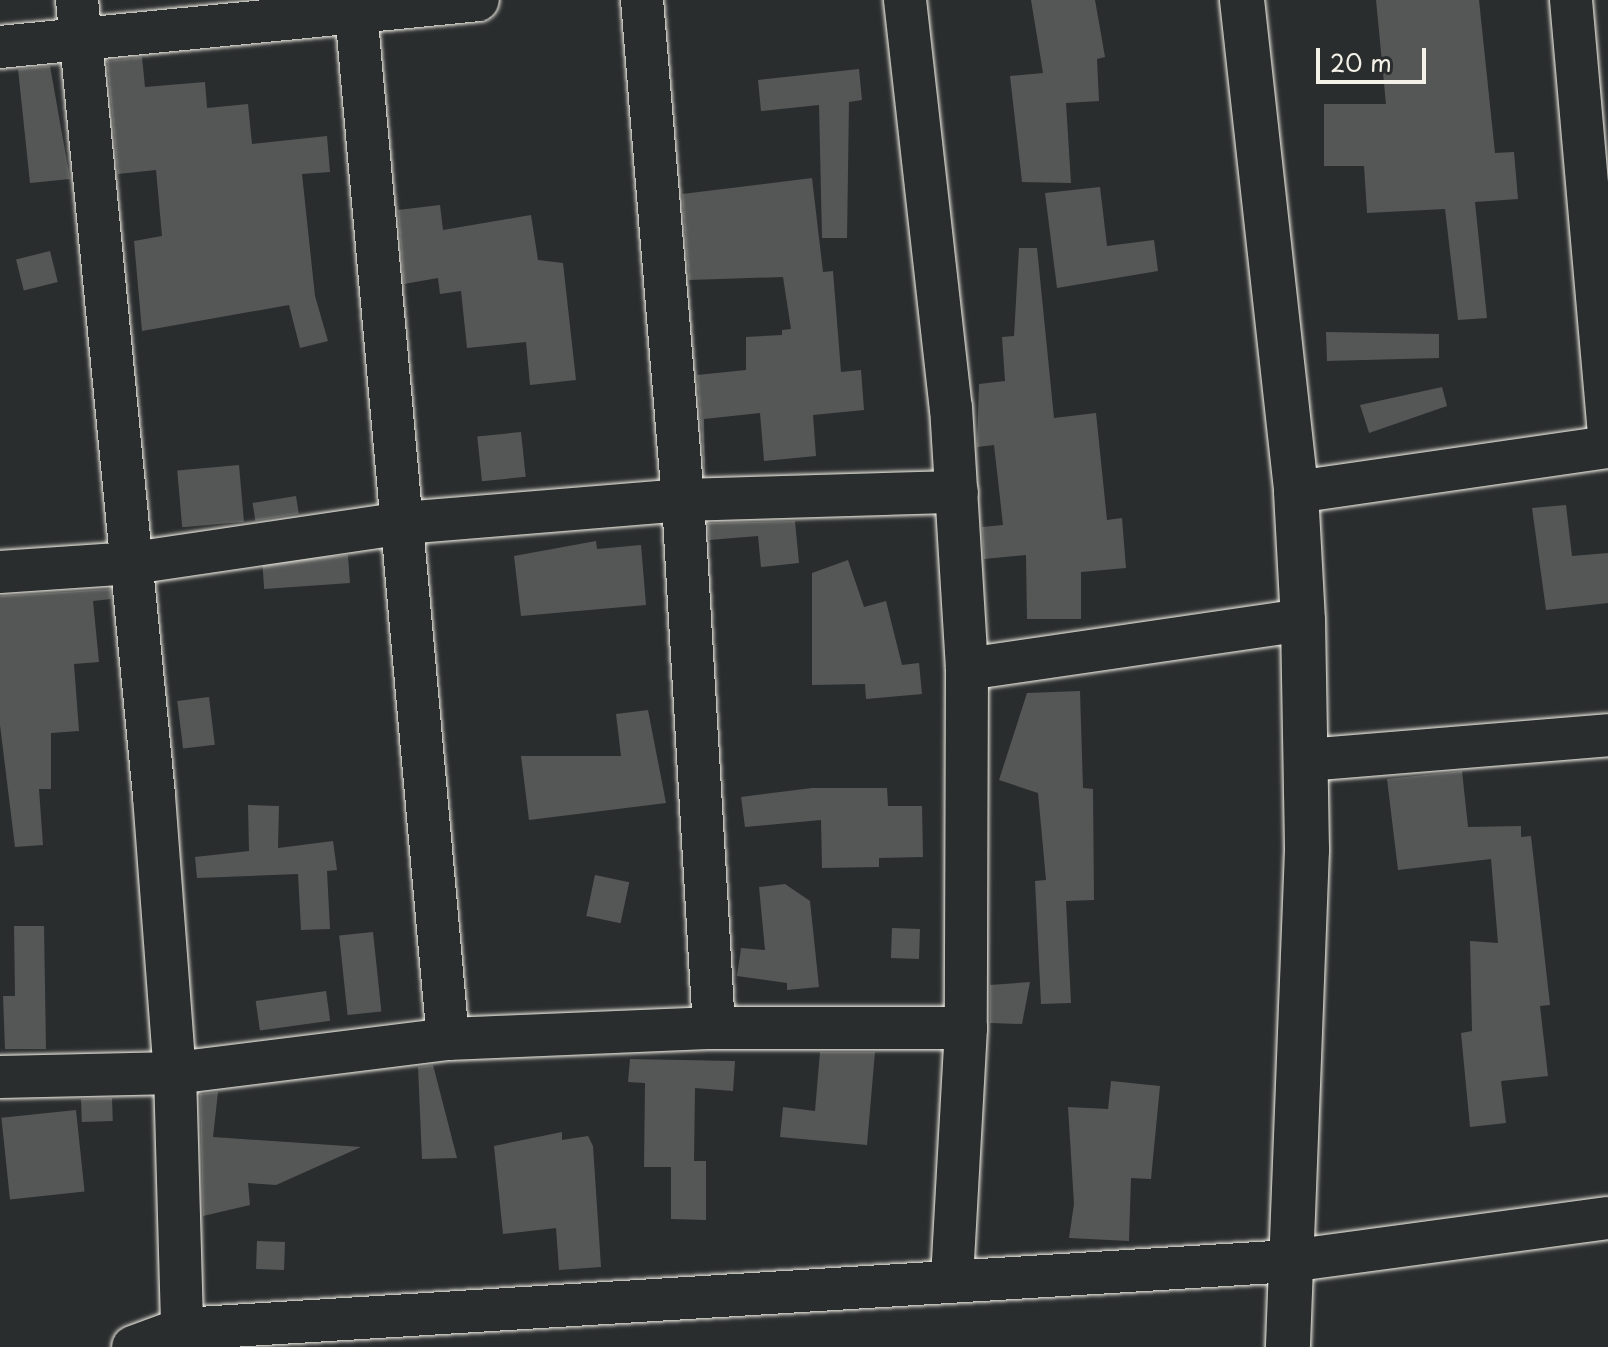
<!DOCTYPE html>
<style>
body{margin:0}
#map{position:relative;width:1608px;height:1347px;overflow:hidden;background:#2a2d2e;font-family:"Playpen Sans",sans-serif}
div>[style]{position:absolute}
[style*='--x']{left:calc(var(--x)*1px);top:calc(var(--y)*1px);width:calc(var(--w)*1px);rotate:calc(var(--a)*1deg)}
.building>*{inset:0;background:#555756;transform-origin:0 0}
.roads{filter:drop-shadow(0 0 2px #f4f1e8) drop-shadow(0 0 2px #f4f1e8)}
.minor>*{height:42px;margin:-21px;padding:0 21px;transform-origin:21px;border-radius:21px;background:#2a2d2e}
.tertiary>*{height:44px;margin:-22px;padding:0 22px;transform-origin:22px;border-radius:22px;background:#2a2d2e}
span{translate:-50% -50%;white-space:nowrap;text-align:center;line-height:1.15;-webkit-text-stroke:6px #2a2d2e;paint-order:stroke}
.scale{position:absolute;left:1316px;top:48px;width:110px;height:36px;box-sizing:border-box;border:4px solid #f4f1e8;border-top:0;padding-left:10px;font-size:24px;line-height:28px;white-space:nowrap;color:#f4f1e8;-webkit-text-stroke:6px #2a2d2e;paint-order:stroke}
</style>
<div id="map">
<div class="building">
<div style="clip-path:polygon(1031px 0,1095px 0,1105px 57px,1097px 59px,1099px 101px,1066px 103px,1071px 183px,1022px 182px,1010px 76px,1043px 73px)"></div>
<div style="clip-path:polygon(1376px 0,1479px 0,1495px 153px,1514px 152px,1518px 199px,1475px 202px,1487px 318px,1458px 320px,1445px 209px,1367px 213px,1364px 166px,1324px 166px,1324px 104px,1386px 104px)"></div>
<div style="clip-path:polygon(142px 57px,145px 87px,205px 82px,207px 108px,248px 104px,252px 144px,327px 136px,330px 172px,302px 174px,315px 296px,328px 341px,300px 348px,289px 305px,142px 331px,134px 241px,162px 236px,156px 170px,118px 174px,107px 61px)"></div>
<div style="clip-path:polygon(50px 66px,70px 179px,30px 183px,18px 69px)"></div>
<div style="clip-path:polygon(859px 69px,862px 100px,849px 102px,847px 238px,822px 238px,819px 105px,761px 111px,758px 80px)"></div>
<div style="clip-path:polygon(812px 178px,823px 272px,833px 271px,841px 372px,861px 370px,864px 410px,813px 415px,816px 456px,764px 461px,760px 413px,704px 419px,705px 475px,697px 375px,746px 370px,746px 337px,782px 335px,782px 330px,791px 329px,783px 277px,689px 280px,682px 194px)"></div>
<div style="clip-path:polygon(1100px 187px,1107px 246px,1154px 240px,1158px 271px,1057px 288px,1045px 193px)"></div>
<div style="clip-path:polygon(440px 205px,443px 230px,531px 215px,538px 260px,563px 263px,576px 380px,530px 385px,526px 342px,467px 348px,461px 291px,440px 294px,438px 278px,404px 284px,398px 210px)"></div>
<div style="clip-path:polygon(1019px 248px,1037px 248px,1054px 418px,1096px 413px,1107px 520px,1122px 518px,1126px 568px,1081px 572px,1081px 619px,1027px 619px,1026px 555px,984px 559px,982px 527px,1003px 525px,994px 445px,977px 447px,979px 384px,1005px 381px,1002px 337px,1014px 336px)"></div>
<div style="left:50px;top:251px;width:32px;height:35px;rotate:76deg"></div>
<div style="clip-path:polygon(1326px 332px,1439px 334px,1439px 358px,1327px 361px)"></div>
<div style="clip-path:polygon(1442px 387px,1447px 406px,1369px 433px,1360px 405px)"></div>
<div style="left:521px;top:432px;width:45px;height:44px;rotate:84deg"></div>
<div style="left:239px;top:465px;width:57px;height:62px;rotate:85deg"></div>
<div style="left:296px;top:496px;width:18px;height:44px;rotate:81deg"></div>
<div style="clip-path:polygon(1566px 505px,1572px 556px,1608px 553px,1608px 603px,1546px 610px,1532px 508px)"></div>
<div style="clip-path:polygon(795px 521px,799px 563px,761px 567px,758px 536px,709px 540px,708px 523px)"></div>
<div style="clip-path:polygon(596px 541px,597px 549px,641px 545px,646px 605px,521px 616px,514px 556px)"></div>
<div style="left:348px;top:555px;width:28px;height:86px;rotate:86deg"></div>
<div style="clip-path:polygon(848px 560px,864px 607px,886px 601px,902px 665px,919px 663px,922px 694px,866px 699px,865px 684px,812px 685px,812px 573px)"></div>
<div style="clip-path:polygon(110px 589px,111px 599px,93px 601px,99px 662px,74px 664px,79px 731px,51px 733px,51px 789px,39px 789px,43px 845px,15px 847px,0 725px,0 596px)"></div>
<div style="clip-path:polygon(1080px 691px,1083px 788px,1093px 789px,1094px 900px,1066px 901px,1071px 1003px,1041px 1004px,1035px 881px,1046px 880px,1038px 793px,999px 780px,1027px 693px)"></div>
<div style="left:209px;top:697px;width:48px;height:32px;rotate:83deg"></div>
<div style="clip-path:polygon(648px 710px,666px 803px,529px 820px,521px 756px,621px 756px,616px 714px)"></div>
<div style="clip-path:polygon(1462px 771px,1468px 827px,1521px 826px,1521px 837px,1531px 836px,1550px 1005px,1540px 1006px,1548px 1076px,1501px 1081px,1506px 1123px,1470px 1127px,1461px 1033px,1472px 1031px,1470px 941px,1498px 943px,1491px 859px,1398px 870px,1387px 779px)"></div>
<div style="clip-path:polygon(812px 788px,887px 788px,888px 806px,922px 806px,923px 857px,879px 858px,879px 867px,822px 868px,821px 820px,745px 827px,741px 797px)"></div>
<div style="clip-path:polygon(248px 805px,279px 806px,278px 848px,333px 841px,337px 870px,327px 871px,330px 929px,301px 930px,298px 874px,197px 878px,195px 857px,249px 851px)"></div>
<div style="left:595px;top:875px;width:35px;height:42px;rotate:12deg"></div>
<div style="clip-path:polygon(785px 884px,810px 901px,819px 987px,787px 990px,787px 983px,737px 976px,741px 948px,765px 950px,759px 887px)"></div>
<div style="clip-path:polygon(14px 926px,44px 926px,46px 1049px,5px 1049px,3px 996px,15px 996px)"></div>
<div style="left:892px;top:928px;width:28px;height:30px;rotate:2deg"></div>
<div style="left:373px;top:932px;width:80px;height:34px;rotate:84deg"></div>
<div style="clip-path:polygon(1030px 982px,1022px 1024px,990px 1023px,990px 985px)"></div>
<div style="left:326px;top:991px;width:30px;height:71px;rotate:82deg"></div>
<div style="clip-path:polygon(820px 1052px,875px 1052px,867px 1145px,780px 1137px,783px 1107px,815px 1111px)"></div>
<div style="clip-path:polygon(630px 1059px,735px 1061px,733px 1091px,695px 1088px,694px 1161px,706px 1161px,706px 1220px,671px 1219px,671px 1167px,644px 1167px,645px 1083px,628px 1082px)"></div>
<div style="clip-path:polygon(433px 1065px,457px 1158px,422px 1159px,418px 1067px)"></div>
<div style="clip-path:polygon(1111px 1081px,1160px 1086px,1151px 1179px,1131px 1178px,1129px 1241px,1069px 1238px,1074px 1204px,1068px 1107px,1108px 1109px)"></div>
<div style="clip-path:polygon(218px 1092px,213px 1137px,361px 1147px,276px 1185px,248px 1183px,250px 1205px,203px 1216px,200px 1094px)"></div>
<div style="left:112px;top:1098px;width:23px;height:31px;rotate:88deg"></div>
<div style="left:76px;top:1110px;width:82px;height:75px;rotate:84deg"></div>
<div style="clip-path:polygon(562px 1132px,562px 1140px,588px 1136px,593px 1146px,601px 1267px,559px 1270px,556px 1228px,503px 1234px,494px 1146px)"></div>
<div style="left:257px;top:1241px;width:28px;height:28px;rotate:2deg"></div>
</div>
<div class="roads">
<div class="minor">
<div style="--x:77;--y:0;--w:800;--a:84.47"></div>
<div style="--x:154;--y:796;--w:278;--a:85.7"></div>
<div style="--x:175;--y:1073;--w:256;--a:88.4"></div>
<div style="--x:182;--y:1329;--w:1110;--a:-3.51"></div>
<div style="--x:1290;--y:1261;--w:321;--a:-7.7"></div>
<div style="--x:642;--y:0;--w:502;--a:85.31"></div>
<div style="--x:683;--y:500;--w:529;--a:86.64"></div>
<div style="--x:905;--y:0;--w:410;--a:83.6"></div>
<div style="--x:951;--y:407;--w:262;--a:86.5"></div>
<div style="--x:967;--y:669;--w:359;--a:90.2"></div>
<div style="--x:966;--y:1028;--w:253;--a:93.2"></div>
<div style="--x:1571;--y:0;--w:428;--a:85"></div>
<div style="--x:356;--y:11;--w:1032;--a:84.89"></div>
<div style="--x:0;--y:47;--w:480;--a:-5.6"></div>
<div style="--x:1296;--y:492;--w:315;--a:-8.2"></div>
<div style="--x:0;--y:572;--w:133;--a:-3.9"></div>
<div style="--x:133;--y:563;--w:273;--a:-8.4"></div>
<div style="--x:403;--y:523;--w:281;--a:-4.7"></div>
<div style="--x:683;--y:500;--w:274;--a:-1.7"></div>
<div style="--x:967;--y:669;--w:340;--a:-8.3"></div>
<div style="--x:1306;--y:760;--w:303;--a:-4.7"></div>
<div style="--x:0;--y:1077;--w:175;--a:-1.3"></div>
<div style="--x:175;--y:1073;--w:275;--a:-7.1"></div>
<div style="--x:448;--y:1039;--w:266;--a:-2.4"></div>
<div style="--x:714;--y:1028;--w:252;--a:0"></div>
<div style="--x:133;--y:1347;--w:52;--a:-20.2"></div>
</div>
<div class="tertiary">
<div style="--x:1242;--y:0;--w:495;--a:83.7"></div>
<div style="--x:1296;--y:492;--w:128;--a:86.9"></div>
<div style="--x:1303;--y:620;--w:230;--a:89"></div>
<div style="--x:1307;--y:850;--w:497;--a:92.2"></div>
</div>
</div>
<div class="scale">20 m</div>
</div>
